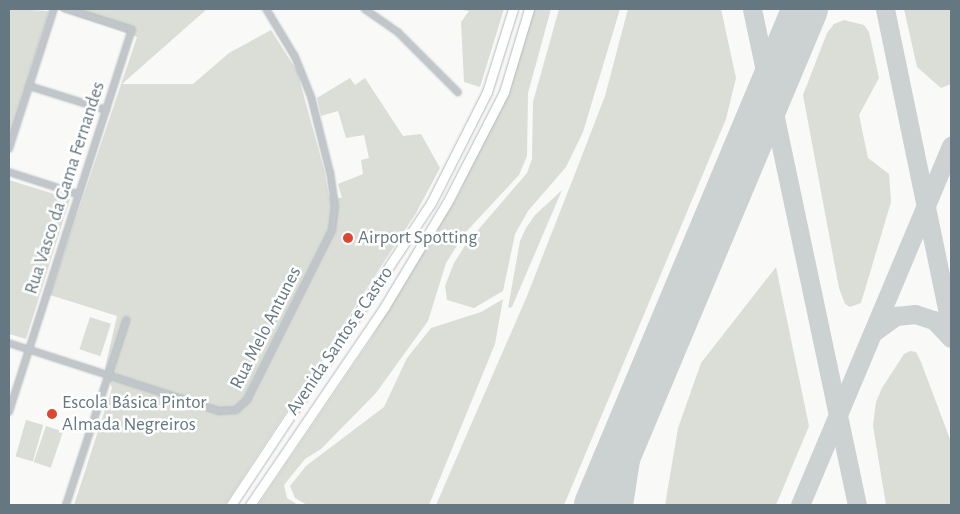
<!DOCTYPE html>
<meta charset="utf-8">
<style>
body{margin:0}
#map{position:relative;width:960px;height:514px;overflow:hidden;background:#f9f9f7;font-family:"Alegreya Sans",sans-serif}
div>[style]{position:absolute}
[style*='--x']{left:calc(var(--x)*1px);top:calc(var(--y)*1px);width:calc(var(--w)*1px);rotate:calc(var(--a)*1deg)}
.green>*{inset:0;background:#daded6;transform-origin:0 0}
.taxiway>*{height:19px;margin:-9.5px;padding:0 9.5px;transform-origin:9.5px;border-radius:9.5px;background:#ccd1d2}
.runway>*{height:46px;margin:-23px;padding:0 23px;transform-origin:23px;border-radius:23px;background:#ccd1d2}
.roads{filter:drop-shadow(0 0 1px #b4babd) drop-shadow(0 0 1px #b4babd)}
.minor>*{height:5.5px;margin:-2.75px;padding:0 2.75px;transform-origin:2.75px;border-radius:2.75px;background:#c0c6c9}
.primary>*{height:9px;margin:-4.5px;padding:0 4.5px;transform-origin:4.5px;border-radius:4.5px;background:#fff}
.dots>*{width:14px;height:14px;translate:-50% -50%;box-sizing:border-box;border:2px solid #fff;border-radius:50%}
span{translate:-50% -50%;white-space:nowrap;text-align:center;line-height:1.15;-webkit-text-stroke:5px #fff;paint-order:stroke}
.street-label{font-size:19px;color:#657881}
.poi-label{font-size:19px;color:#657881}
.left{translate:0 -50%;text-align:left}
.frame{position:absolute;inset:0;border:10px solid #657881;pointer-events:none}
</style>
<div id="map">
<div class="green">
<div style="clip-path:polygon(9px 9px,49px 11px,9px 139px)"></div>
<div style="clip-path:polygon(55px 9px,207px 9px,122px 84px,193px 84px,229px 53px,271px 30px,297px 71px,325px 173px,329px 197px,342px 198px,338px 184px,363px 174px,361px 160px,369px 158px,364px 135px,346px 138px,338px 111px,321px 116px,317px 98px,350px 78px,355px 85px,365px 78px,403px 136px,421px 134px,440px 168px,416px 213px,225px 505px,74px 505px,112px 388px,105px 368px,117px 316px,50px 295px,137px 37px)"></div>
<div style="clip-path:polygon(457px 9px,504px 9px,480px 87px,464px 82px,461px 22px,469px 11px)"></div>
<div style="clip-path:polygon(533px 9px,551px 9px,528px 93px,527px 156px,519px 175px,465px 233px,446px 263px,428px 321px,376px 393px,321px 449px,305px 459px,284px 485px,287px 498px,298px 505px,258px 505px,371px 339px,458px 195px,514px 71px)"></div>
<div style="clip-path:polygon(559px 9px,620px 9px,583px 132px,566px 167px,528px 211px,515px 234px,503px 291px,474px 308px,447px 300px,445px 286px,454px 263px,466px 244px,527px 173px,532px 159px,533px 102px)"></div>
<div style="clip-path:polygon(628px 9px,721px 9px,736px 78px,726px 119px,564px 505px,436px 505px,527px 296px,576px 171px,605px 96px)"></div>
<div style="clip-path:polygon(904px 9px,951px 9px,951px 84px,941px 88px,917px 67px)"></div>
<div style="clip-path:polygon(844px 20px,864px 25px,869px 32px,879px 78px,859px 115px,868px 158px,889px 174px,891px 202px,861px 303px,850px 307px,845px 304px,839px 288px,803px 95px,827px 33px,834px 24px)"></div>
<div style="clip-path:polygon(9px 180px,70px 199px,26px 339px,9px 334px)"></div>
<div style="clip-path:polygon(562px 190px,512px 307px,508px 308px,520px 241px,526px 228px,535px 215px)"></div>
<div style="clip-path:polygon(776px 267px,809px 426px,776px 505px,665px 505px,678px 428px,701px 363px)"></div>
<div style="clip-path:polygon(503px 299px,495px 344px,429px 505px,307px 505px,295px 498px,290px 486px,306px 466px,384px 407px,407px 358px,431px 328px,481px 312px)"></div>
<div style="left:90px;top:317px;width:22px;height:34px;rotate:18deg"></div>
<div style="clip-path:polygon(910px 351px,916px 352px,921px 362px,951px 442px,951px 505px,886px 505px,873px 426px,876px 402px,882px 388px,904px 354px)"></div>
<div style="left:26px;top:420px;width:18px;height:38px;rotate:16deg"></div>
<div style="left:46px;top:426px;width:18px;height:38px;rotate:19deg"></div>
</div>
<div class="taxiway">
<div style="--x:752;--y:9;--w:507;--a:78.05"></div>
<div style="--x:885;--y:9;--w:325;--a:78.3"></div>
<div style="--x:787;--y:53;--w:50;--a:-61.4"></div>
<div style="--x:875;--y:331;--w:26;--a:-36"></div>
<div style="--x:896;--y:316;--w:19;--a:-6"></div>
<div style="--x:915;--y:314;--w:20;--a:18"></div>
<div style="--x:934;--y:320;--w:25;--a:47"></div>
<div style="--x:623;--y:505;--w:59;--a:-81.2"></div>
<div style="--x:632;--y:447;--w:65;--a:-75.7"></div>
<div style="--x:800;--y:505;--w:390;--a:-67.2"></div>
</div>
<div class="runway">
<div style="--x:597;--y:505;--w:538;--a:-67.25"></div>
</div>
<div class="roads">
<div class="minor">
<div style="--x:365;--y:9;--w:40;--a:34.9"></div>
<div style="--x:398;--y:32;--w:85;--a:45"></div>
<div style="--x:29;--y:86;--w:81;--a:17.3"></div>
<div style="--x:9;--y:149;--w:147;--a:-72.2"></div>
<div style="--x:9;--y:172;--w:72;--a:17.7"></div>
<div style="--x:9;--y:343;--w:221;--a:17.9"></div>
<div style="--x:219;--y:411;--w:17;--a:-3"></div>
<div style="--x:236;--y:410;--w:15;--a:-42"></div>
<div style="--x:247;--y:400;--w:190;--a:-63.4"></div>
<div style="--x:332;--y:230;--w:23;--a:-83"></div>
<div style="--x:335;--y:207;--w:34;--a:-98"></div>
<div style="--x:330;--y:173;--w:78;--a:-104"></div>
<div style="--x:311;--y:97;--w:43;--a:-111.8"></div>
<div style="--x:295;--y:57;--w:56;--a:-121.1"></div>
<div style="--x:9;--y:412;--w:401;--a:-72.2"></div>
<div style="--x:132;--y:30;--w:70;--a:-162.6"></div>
<div style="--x:66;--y:505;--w:194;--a:-71.9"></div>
</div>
<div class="primary">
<div style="--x:231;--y:505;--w:362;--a:-56.5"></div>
<div style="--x:431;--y:203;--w:124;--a:-63.2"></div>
<div style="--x:487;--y:92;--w:87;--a:-72.6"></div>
<div style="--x:250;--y:505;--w:240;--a:-55.8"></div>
<div style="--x:385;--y:306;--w:120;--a:-59"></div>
<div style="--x:447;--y:203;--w:125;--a:-62.8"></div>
<div style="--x:504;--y:92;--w:87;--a:-73.2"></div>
</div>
</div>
<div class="dots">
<div style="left:348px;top:238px;background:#df4631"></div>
<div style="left:52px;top:414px;background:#df4631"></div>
</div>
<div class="street-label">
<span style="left:65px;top:188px;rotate:-72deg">Rua Vasco da Gama Fernandes</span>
<span style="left:266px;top:328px;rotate:-63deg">Rua Melo Antunes</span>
<span style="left:340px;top:341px;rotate:-56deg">Avenida Santos e Castro</span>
</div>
<div class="poi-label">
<span class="left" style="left:358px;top:238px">Airport Spotting</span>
<span class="left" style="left:62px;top:414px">Escola Básica Pintor<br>Almada Negreiros</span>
</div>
<div class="frame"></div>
</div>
